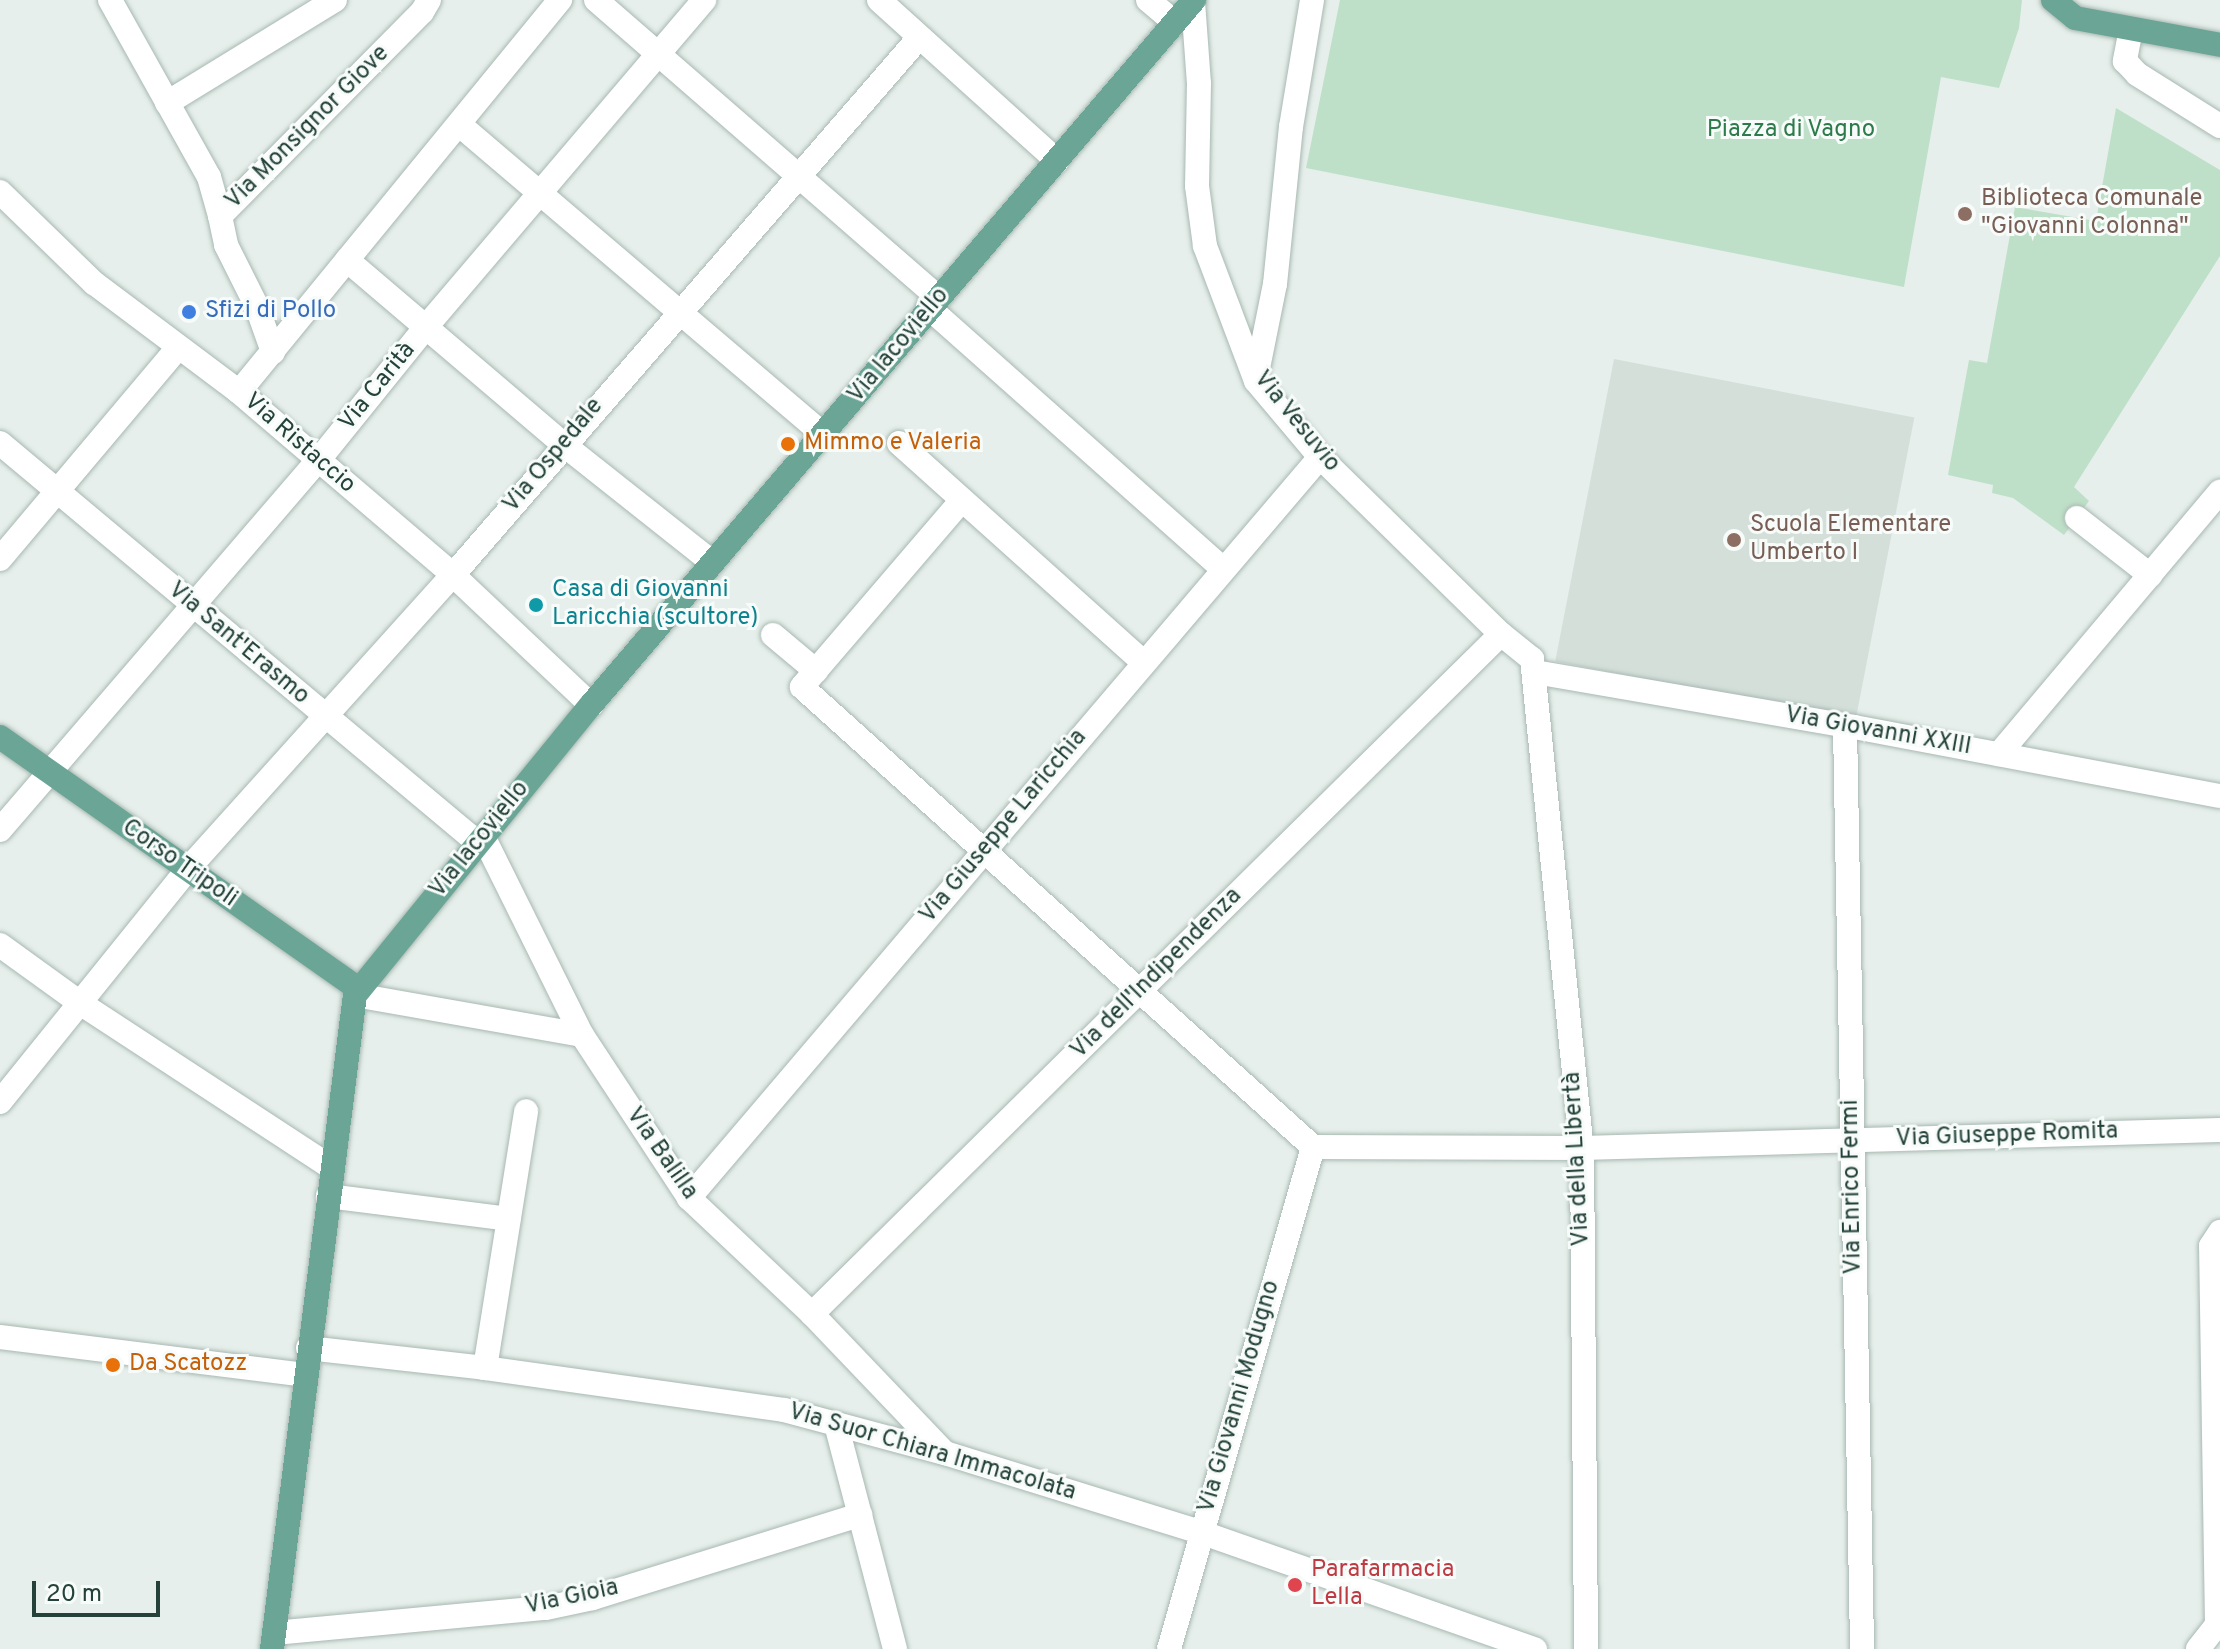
<!DOCTYPE html>
<meta charset="utf-8">
<style>
body{margin:0}
#map{position:relative;width:2220px;height:1649px;overflow:hidden;background:#e6efeb;font-family:Overpass,sans-serif}
div>[style]{position:absolute}
[style*='--x']{left:calc(var(--x)*1px);top:calc(var(--y)*1px);width:calc(var(--w)*1px);rotate:calc(var(--a)*1deg)}
.built>*{inset:0;background:#d4dfda;transform-origin:0 0}
.green>*{inset:0;background:#bfe0c8}
.roads{filter:drop-shadow(0 0 2px #a8b8b2) drop-shadow(0 0 2px #a8b8b2)}
.minor>*{height:24px;margin:-12px;padding:0 12px;transform-origin:12px;border-radius:12px;background:#fff}
.major>*{height:24px;margin:-12px;padding:0 12px;transform-origin:12px;border-radius:12px;background:#6aa596}
.dots>*{width:22px;height:22px;translate:-50% -50%;box-sizing:border-box;border:4px solid #f7fbf9;border-radius:50%}
span{translate:-50% -50%;white-space:nowrap;text-align:center;line-height:1.15;-webkit-text-stroke:6px #f7fbf9;paint-order:stroke}
.street-label{font-size:24px;color:#24423a}
.park-label{font-size:24px;color:#2d7a4b}
.education-label{font-size:24px;color:#785e54}
.left{translate:0 -50%;text-align:left}
.shop-label{font-size:24px;color:#366cbe}
.food-label{font-size:24px;color:#c56008}
.culture-label{font-size:24px;color:#0d838f}
.health-label{font-size:24px;color:#be3a42}
.scale{position:absolute;left:32px;top:1581px;width:128px;height:36px;box-sizing:border-box;border:4px solid #24423a;border-top:0;padding-left:10px;font-size:24px;line-height:28px;white-space:nowrap;color:#24423a;-webkit-text-stroke:6px #f7fbf9;paint-order:stroke}
</style>
<div id="map">
<div class="built">
<div style="left:1614px;top:359px;width:306px;height:308px;rotate:11deg"></div>
</div>
<div class="green">
<div style="clip-path:polygon(1340px 0,2022px 0,2019px 28px,1999px 88px,1941px 77px,1904px 287px,1306px 168px)"></div>
<div style="clip-path:polygon(2116px 108px,2220px 170px,2220px 256px,2074px 487px,2089px 501px,2064px 535px,2013px 498px,1992px 493px,1993px 485px,1948px 475px,1969px 360px,1987px 363px,2015px 207px,2096px 221px)"></div>
</div>
<div class="roads">
<div class="minor">
<div style="--x:110;--y:0;--w:203;--a:60.8"></div>
<div style="--x:209;--y:177;--w:41;--a:74.2"></div>
<div style="--x:220;--y:216;--w:287;--a:-45.3"></div>
<div style="--x:422;--y:12;--w:14;--a:-60"></div>
<div style="--x:596;--y:0;--w:454;--a:41"></div>
<div style="--x:879;--y:0;--w:240;--a:42.1"></div>
<div style="--x:1148;--y:0;--w:35;--a:40"></div>
<div style="--x:1193;--y:2;--w:81;--a:85.8"></div>
<div style="--x:1199;--y:83;--w:103;--a:91.1"></div>
<div style="--x:1197;--y:186;--w:61;--a:82.4"></div>
<div style="--x:1205;--y:246;--w:144;--a:69.3"></div>
<div style="--x:1256;--y:381;--w:99;--a:49.9"></div>
<div style="--x:1320;--y:457;--w:253;--a:44.4"></div>
<div style="--x:1501;--y:634;--w:40;--a:39"></div>
<div style="--x:1532;--y:659;--w:492;--a:84.2"></div>
<div style="--x:1582;--y:1148;--w:501;--a:89.54"></div>
<div style="--x:2131;--y:29;--w:33;--a:101"></div>
<div style="--x:2125;--y:61;--w:18;--a:47"></div>
<div style="--x:2137;--y:74;--w:98;--a:32.1"></div>
<div style="--x:167;--y:103;--w:197;--a:-31.5"></div>
<div style="--x:461;--y:126;--w:475;--a:40.4"></div>
<div style="--x:0;--y:192;--w:131;--a:44.1"></div>
<div style="--x:94;--y:283;--w:181;--a:36.9"></div>
<div style="--x:239;--y:392;--w:282;--a:40.5"></div>
<div style="--x:453;--y:575;--w:190;--a:43.3"></div>
<div style="--x:220;--y:216;--w:30;--a:78"></div>
<div style="--x:226;--y:245;--w:69;--a:63.4"></div>
<div style="--x:257;--y:307;--w:48;--a:70.4"></div>
<div style="--x:347;--y:260;--w:284;--a:40.4"></div>
<div style="--x:563;--y:444;--w:190;--a:38.4"></div>
<div style="--x:928;--y:307;--w:393;--a:41.6"></div>
<div style="--x:1256;--y:378;--w:96;--a:-78.6"></div>
<div style="--x:1275;--y:284;--w:158;--a:-84.2"></div>
<div style="--x:1291;--y:127;--w:129;--a:-80.6"></div>
<div style="--x:239;--y:392;--w:507;--a:-50.69"></div>
<div style="--x:0;--y:443;--w:623;--a:39.92"></div>
<div style="--x:899;--y:443;--w:329;--a:41.9"></div>
<div style="--x:962;--y:500;--w:246;--a:130.6"></div>
<div style="--x:802;--y:687;--w:688;--a:41.99"></div>
<div style="--x:2077;--y:518;--w:93;--a:38"></div>
<div style="--x:0;--y:559;--w:275;--a:-49.9"></div>
<div style="--x:773;--y:635;--w:56;--a:39.9"></div>
<div style="--x:1535;--y:672;--w:324;--a:9.8"></div>
<div style="--x:1854;--y:727;--w:372;--a:10.7"></div>
<div style="--x:1845;--y:726;--w:923;--a:88.94"></div>
<div style="--x:1999;--y:754;--w:343;--a:-49.9"></div>
<div style="--x:0;--y:830;--w:486;--a:-49.3"></div>
<div style="--x:317;--y:462;--w:172;--a:-51.1"></div>
<div style="--x:425;--y:328;--w:431;--a:-49.6"></div>
<div style="--x:483;--y:836;--w:222;--a:63.6"></div>
<div style="--x:582;--y:1035;--w:195;--a:56.7"></div>
<div style="--x:689;--y:1198;--w:169;--a:43.3"></div>
<div style="--x:812;--y:1314;--w:190;--a:46.3"></div>
<div style="--x:0;--y:945;--w:99;--a:35.9"></div>
<div style="--x:80;--y:1003;--w:300;--a:33.2"></div>
<div style="--x:355;--y:995;--w:230;--a:10"></div>
<div style="--x:0;--y:1102;--w:298;--a:-51.1"></div>
<div style="--x:187;--y:870;--w:397;--a:-48"></div>
<div style="--x:453;--y:575;--w:710;--a:-49.06"></div>
<div style="--x:1313;--y:1147;--w:269;--a:0.2"></div>
<div style="--x:1582;--y:1148;--w:638;--a:-1.62"></div>
<div style="--x:328;--y:1196;--w:182;--a:7.2"></div>
<div style="--x:689;--y:1198;--w:973;--a:-49.58"></div>
<div style="--x:812;--y:1314;--w:968;--a:-44.62"></div>
<div style="--x:0;--y:1337;--w:307;--a:7.1"></div>
<div style="--x:308;--y:1348;--w:178;--a:6.4"></div>
<div style="--x:485;--y:1368;--w:302;--a:8"></div>
<div style="--x:784;--y:1410;--w:167;--a:15"></div>
<div style="--x:945;--y:1453;--w:267;--a:17.2"></div>
<div style="--x:1200;--y:1532;--w:355;--a:19.3"></div>
<div style="--x:485;--y:1368;--w:260;--a:-80.9"></div>
<div style="--x:836;--y:1424;--w:233;--a:75.3"></div>
<div style="--x:274;--y:1633;--w:273;--a:-5.3"></div>
<div style="--x:546;--y:1608;--w:48;--a:-12"></div>
<div style="--x:593;--y:1598;--w:280;--a:-17.3"></div>
<div style="--x:1169;--y:1649;--w:522;--a:-73.99"></div>
<div style="--x:2198;--y:1649;--w:31;--a:-52"></div>
<div style="--x:2217;--y:1625;--w:379;--a:-90.9"></div>
<div style="--x:2211;--y:1246;--w:17;--a:-57"></div>
</div>
<div class="major">
<div style="--x:2053;--y:0;--w:28;--a:39"></div>
<div style="--x:2075;--y:18;--w:147;--a:10.5"></div>
<div style="--x:0;--y:737;--w:439;--a:35.1"></div>
<div style="--x:272;--y:1649;--w:659;--a:-82.77"></div>
<div style="--x:355;--y:995;--w:374;--a:-50.9"></div>
<div style="--x:591;--y:705;--w:928;--a:-49.46"></div>
</div>
</div>
<div class="dots">
<div style="left:1965px;top:214px;background:#8d6e63"></div>
<div style="left:189px;top:312px;background:#3f7fe0"></div>
<div style="left:788px;top:444px;background:#e8710a"></div>
<div style="left:1734px;top:540px;background:#8d6e63"></div>
<div style="left:536px;top:605px;background:#0f9aa8"></div>
<div style="left:113px;top:1365px;background:#e8710a"></div>
<div style="left:1295px;top:1585px;background:#e0444e"></div>
</div>
<div class="street-label">
<span style="left:308px;top:128px;rotate:-45deg">Via Monsignor Giove</span>
<span style="left:899px;top:346px;rotate:-50deg">Via Iacoviello</span>
<span style="left:378px;top:387px;rotate:-51deg">Via Carità</span>
<span style="left:1296px;top:422px;rotate:51deg">Via Vesuvio</span>
<span style="left:299px;top:444px;rotate:41deg">Via Ristaccio</span>
<span style="left:554px;top:456px;rotate:-50deg">Via Ospedale</span>
<span style="left:238px;top:644px;rotate:40deg">Via Sant'Erasmo</span>
<span style="left:1878px;top:732px;rotate:10deg">Via Giovanni XXIII</span>
<span style="left:1004px;top:827px;rotate:-50deg">Via Giuseppe Laricchia</span>
<span style="left:480px;top:840px;rotate:-51deg">Via Iacoviello</span>
<span style="left:179px;top:864px;rotate:35deg">Corso Tripoli</span>
<span style="left:1157px;top:974px;rotate:-45deg">Via dell'Indipendenza</span>
<span style="left:2007px;top:1136px;rotate:-2deg">Via Giuseppe Romita</span>
<span style="left:661px;top:1154px;rotate:55deg">Via Balilla</span>
<span style="left:1578px;top:1159px;rotate:-93deg">Via della Libertà</span>
<span style="left:1853px;top:1187px;rotate:-91deg">Via Enrico Fermi</span>
<span style="left:1240px;top:1397px;rotate:-74deg">Via Giovanni Modugno</span>
<span style="left:932px;top:1453px;rotate:16deg">Via Suor Chiara Immacolata</span>
<span style="left:572px;top:1598px;rotate:-12deg">Via Gioia</span>
</div>
<div class="park-label">
<span style="left:1791px;top:131px">Piazza di Vagno</span>
</div>
<div class="education-label">
<span class="left" style="left:1981px;top:214px">Biblioteca Comunale<br>"Giovanni Colonna"</span>
<span class="left" style="left:1750px;top:540px">Scuola Elementare<br>Umberto I</span>
</div>
<div class="shop-label">
<span class="left" style="left:205px;top:312px">Sfizi di Pollo</span>
</div>
<div class="food-label">
<span class="left" style="left:804px;top:444px">Mimmo e Valeria</span>
<span class="left" style="left:129px;top:1365px">Da Scatozz</span>
</div>
<div class="culture-label">
<span class="left" style="left:552px;top:605px">Casa di Giovanni<br>Laricchia (scultore)</span>
</div>
<div class="health-label">
<span class="left" style="left:1311px;top:1585px">Parafarmacia<br>Lella</span>
</div>
<div class="scale">20 m</div>
</div>
